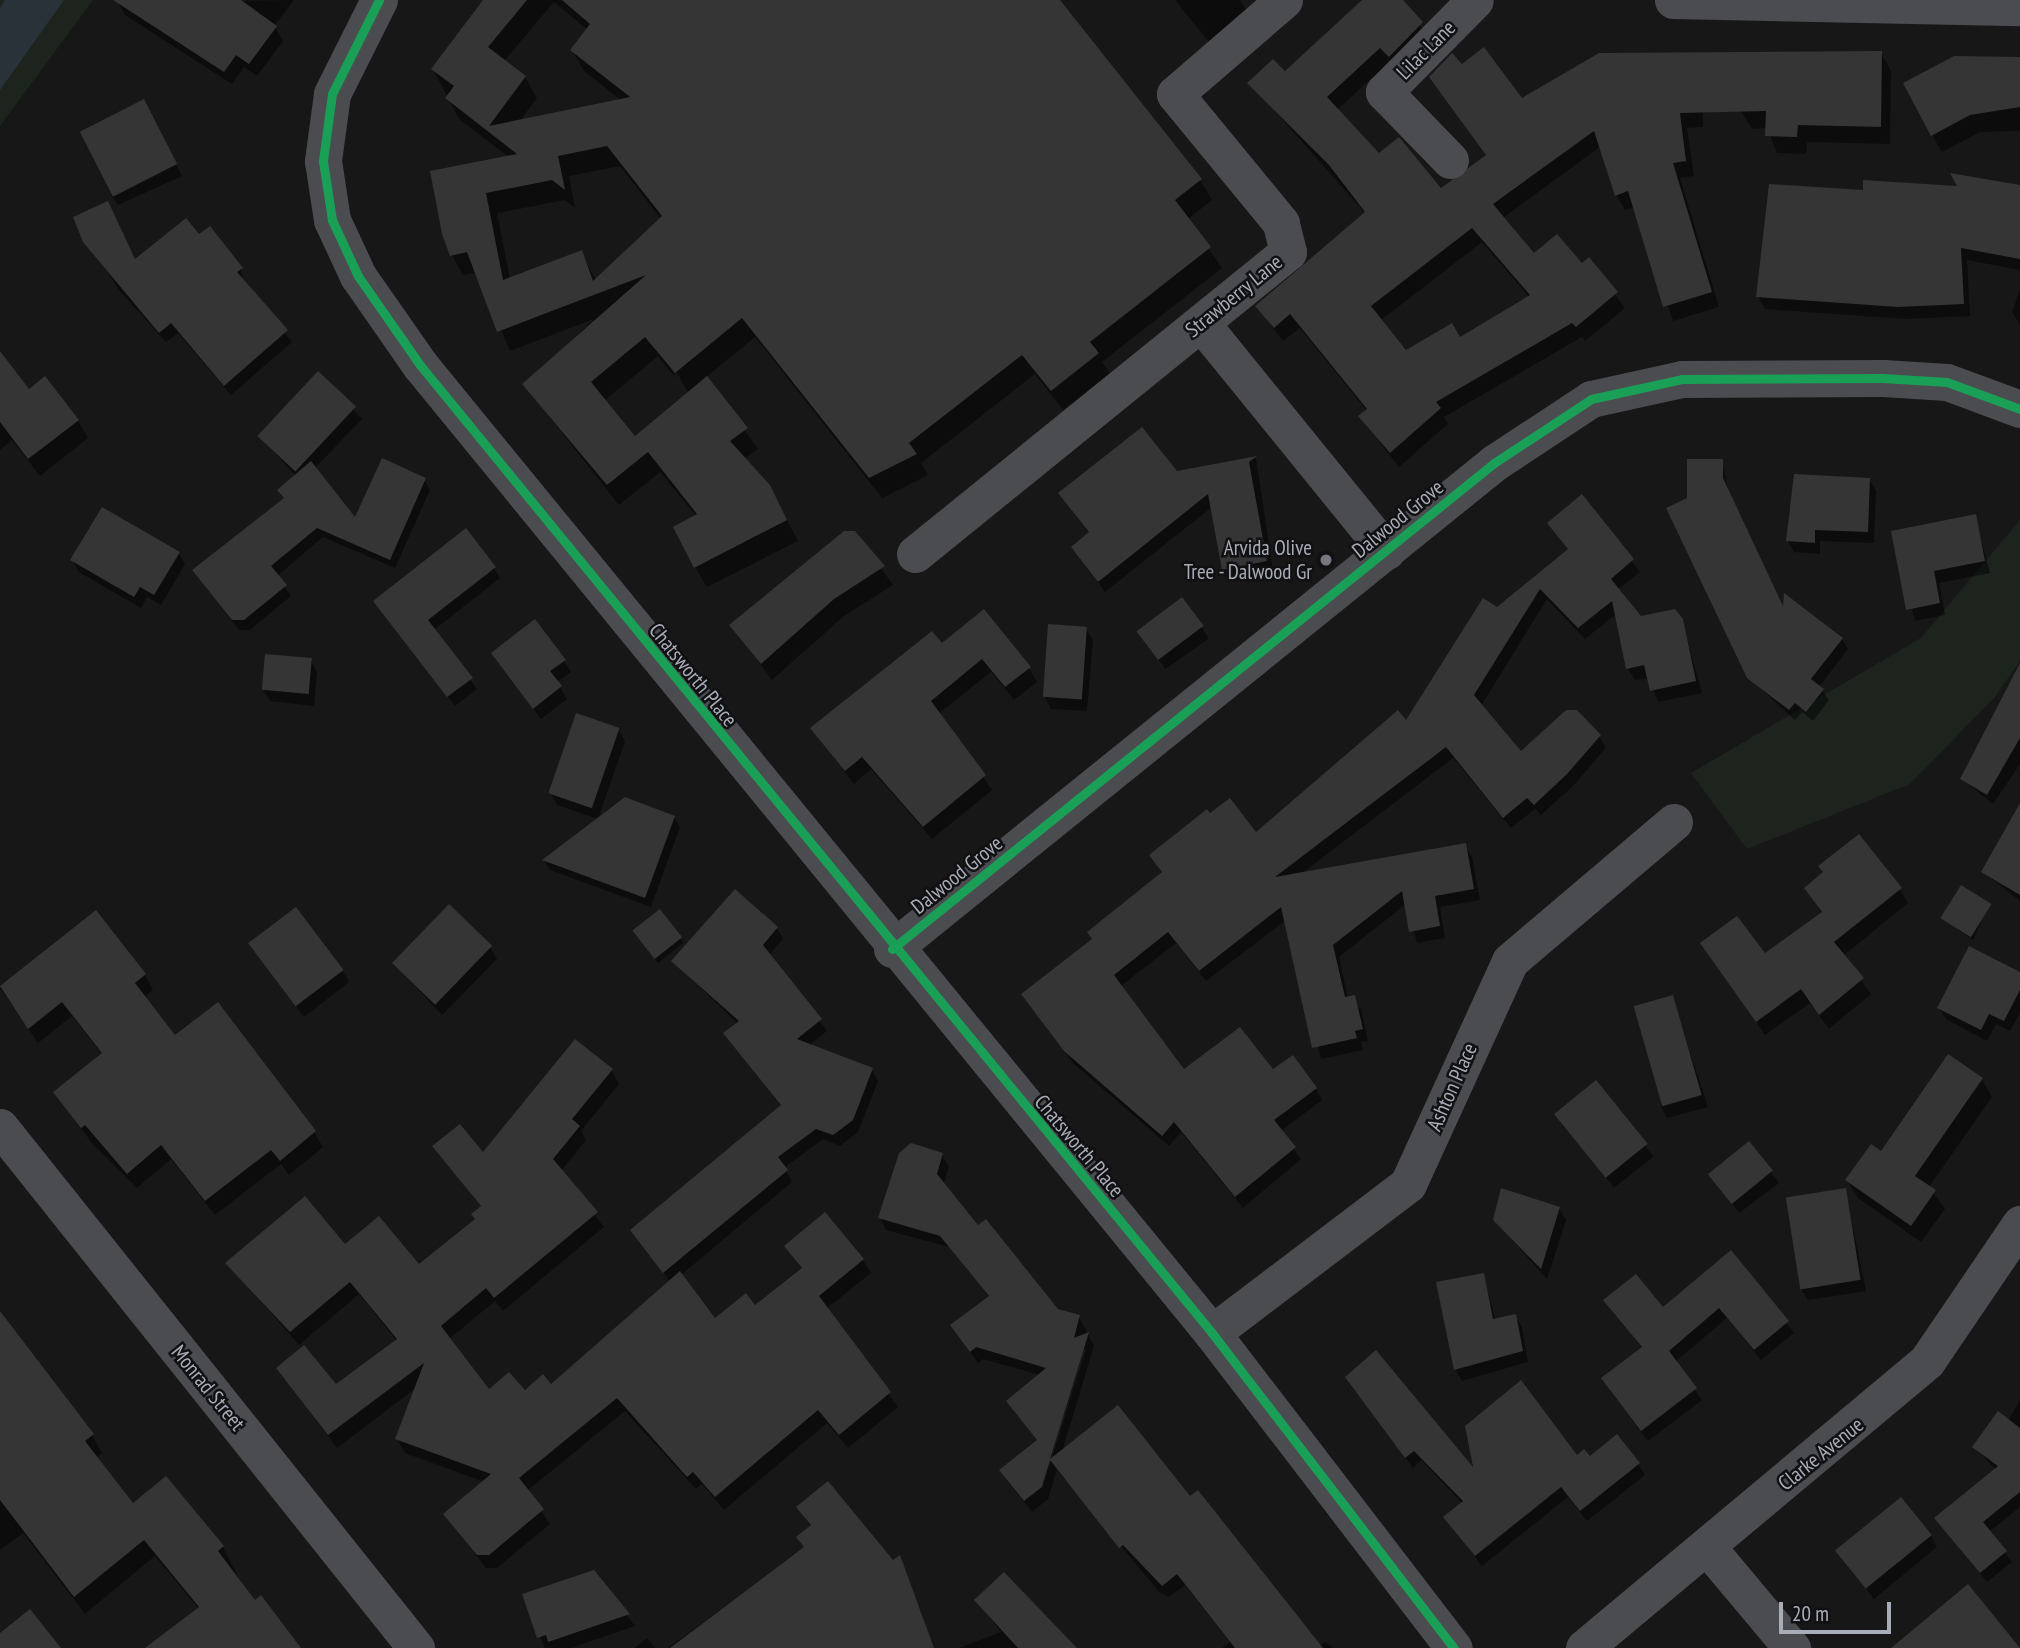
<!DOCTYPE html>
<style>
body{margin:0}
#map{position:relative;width:2020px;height:1648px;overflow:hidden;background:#171717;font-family:"PT Sans Narrow",sans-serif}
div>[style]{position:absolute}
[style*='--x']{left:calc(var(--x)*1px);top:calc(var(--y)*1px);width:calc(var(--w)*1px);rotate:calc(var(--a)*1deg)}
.green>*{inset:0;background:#1d241e}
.water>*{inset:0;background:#2a3239}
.shadow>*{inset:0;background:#0007;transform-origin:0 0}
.building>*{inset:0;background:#353536;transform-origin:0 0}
.minor>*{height:37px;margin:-18.5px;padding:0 18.5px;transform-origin:18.5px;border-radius:18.5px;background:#4b4c50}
.cycleway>*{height:9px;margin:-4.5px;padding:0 4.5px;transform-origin:4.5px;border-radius:4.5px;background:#1a9f57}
.dots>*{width:19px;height:19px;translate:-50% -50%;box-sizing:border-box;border:4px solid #111113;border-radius:50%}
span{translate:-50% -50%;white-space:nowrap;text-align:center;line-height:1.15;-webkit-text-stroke:5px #111113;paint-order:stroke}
.street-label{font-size:21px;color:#a8adb8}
.poi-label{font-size:21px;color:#a8adb8}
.right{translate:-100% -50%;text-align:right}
.scale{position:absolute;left:1779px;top:1602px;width:112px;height:32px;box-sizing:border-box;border:4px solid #a8adb8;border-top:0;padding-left:9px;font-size:21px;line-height:24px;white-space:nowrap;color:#a8adb8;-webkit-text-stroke:5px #111113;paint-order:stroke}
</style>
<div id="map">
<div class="green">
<div style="clip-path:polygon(0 0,93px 0,0 126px)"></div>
<div style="clip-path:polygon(2020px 520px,2020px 661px,1994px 698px,1910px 784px,1747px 849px,1691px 773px,1921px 638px)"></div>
</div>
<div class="water">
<div style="clip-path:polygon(5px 0,64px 0,0 90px,0 8px)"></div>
</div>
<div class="shadow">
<div style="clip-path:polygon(294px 0,274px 26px,283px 41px,257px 76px,244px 67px,232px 84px,125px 15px,118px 2px)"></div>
<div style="clip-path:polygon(evenodd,485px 0,1058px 0,1200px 180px,1212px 200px,1188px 219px,1222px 268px,1102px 362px,1110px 374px,1063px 410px,1035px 374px,921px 463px,928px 475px,882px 498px,755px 337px,706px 377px,758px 449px,744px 459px,769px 486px,798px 541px,707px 587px,695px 567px,697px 517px,660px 472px,619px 505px,524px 385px,594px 319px,510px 351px,477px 273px,463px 275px,452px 255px,432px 173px,509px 157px,459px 119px,433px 69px,485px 0,554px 2px,588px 30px,572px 50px,584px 71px,622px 101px,519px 122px,537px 98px,525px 77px,504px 61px,554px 2px,485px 0,620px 166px,661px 219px,596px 280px,581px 253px,510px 279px,497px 213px,565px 200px,575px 208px,569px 176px,620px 166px,485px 0,658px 356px,675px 377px,672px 364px,689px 394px,634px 439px,604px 401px,658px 356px)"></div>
<div style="clip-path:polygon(1175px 0,1240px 0,1247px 11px,1209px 42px)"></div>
<div style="clip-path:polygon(evenodd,1364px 0,1400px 0,1430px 38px,1390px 61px,1337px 110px,1379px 155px,1441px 191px,1487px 156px,1431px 77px,1461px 67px,1521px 101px,1702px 70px,1703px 127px,1687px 128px,1694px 176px,1680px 178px,1719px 307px,1673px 321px,1635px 207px,1625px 210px,1616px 195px,1601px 146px,1503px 218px,1533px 255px,1582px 266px,1589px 259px,1625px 308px,1585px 341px,1582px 337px,1444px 417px,1448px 424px,1399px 467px,1360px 417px,1367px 411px,1300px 328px,1283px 341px,1257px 306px,1366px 214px,1250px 83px,1285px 74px,1364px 0,1482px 242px,1530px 298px,1459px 339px,1405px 353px,1380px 321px,1482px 242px)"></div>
<div style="clip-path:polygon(1881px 53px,1891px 71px,1890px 144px,1807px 142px,1806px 154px,1777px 153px,1767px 128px,1752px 129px,1741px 111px)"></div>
<div style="clip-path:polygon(2020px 59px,2020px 131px,1980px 132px,1942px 152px,1932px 135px)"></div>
<div style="clip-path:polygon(150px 112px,182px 176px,118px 205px,111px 194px)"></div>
<div style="clip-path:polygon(1960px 188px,2020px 233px,2020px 270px,1967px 260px,1970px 316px,1906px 319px,1765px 309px,1758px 297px,1864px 192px)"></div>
<div style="clip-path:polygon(75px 218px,135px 261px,198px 236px,241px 269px,243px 282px,292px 342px,231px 395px,178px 333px,166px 342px,118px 289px)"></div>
<div style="clip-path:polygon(2020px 290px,2020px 325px,2012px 312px)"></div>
<div style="clip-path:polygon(0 355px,29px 391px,78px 421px,88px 438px,40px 476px,12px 440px,0 450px)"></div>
<div style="clip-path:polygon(318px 373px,362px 419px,315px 468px,356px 520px,424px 479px,430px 490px,395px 568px,323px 537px,277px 576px,291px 596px,250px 630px,239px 630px,201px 581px,285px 500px,279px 490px,296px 476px,259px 436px)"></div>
<div style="clip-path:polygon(1256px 458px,1273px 572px,1230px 581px,1212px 507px,1105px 592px,1073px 548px,1090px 534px,1060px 494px)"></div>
<div style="clip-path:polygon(1722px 461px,1728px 490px,1785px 610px,1842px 639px,1848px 649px,1819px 687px,1829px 700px,1813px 721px,1802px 712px,1795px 720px,1748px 677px,1689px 499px)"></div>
<div style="clip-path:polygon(1869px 479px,1876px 491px,1874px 543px,1820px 541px,1820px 554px,1794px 552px,1788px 541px,1789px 509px)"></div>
<div style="clip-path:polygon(1581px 497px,1640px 572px,1617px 590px,1640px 618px,1682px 620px,1702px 693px,1658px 702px,1649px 678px,1635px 680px,1628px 669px,1616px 614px,1585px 639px,1547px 599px,1481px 706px,1521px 754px,1599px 736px,1606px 748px,1573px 786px,1541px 815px,1535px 809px,1511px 828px,1453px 758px,1301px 874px,1465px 845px,1472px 857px,1480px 900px,1440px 907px,1445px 938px,1417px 943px,1406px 904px,1339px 957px,1348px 999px,1361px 1009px,1368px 1041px,1361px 1042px,1363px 1050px,1321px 1059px,1286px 920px,1206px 981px,1176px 943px,1121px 986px,1184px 1072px,1273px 1072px,1316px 1089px,1322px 1100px,1281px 1131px,1301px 1159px,1243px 1208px,1181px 1132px,1169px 1146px,1073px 1063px,1023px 994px,1093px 940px,1163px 873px,1151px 855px,1210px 816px,1256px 834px,1407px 723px,1497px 609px,1569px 551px,1549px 523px)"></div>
<div style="clip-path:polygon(1975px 516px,1990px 573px,1939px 583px,1945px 615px,1915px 621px,1893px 532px)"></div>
<div style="clip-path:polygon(855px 532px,893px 585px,844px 616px,772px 680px,732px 625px)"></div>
<div style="clip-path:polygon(179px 553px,185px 564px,161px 605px,147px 597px,141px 608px,79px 572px,72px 560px)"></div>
<div style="clip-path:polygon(494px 568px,500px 578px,434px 630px,477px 689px,455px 706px,375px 602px)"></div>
<div style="left:1182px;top:600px;width:47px;height:53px;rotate:55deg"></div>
<div style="clip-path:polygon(1086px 629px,1093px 640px,1087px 711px,1051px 709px,1045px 697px)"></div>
<div style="clip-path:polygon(942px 646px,1029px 668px,1037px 682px,1014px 700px,991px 672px,938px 714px,992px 790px,932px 839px,871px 769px,854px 784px,812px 728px)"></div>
<div style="clip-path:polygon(311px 660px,317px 672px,314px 706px,270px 701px,263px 690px)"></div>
<div style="clip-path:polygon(564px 661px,571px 672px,557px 682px,567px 699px,541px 719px,500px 664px)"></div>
<div style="clip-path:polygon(2020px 688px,2020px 764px,1993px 804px,1962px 779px)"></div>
<div style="clip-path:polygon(618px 729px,625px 741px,598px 819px,674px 817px,680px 827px,651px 907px,550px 870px,544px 860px,598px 819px,557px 805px,551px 794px)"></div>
<div style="clip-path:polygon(2020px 838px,2020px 901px,1983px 872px)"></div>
<div style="clip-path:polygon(1806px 889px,1900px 889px,1908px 903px,1843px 956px,1871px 994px,1829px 1029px,1810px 1003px,1765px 1035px,1702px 943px,1764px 956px,1822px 914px)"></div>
<div style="clip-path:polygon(1989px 905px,1973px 940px,1943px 918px)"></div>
<div style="clip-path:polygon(96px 912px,145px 975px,153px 990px,144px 997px,175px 1037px,314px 1132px,323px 1147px,289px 1175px,281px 1164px,215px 1215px,171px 1159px,137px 1188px,91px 1142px,55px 1092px,103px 1055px,72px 1016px,38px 1043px,0 988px)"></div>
<div style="clip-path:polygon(777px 928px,783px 939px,769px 955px,827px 1031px,809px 1045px,872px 1070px,878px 1081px,858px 1132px,840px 1146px,823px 1139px,784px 1168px,792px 1182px,681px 1275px,715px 1320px,755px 1307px,803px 1270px,786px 1246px,863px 1260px,871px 1273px,826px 1309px,898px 1407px,848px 1448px,827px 1423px,724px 1510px,702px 1484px,696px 1489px,625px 1411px,527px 1491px,550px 1524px,497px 1568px,486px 1568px,445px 1514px,484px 1482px,405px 1453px,397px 1439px,416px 1388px,337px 1448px,278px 1368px,335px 1386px,397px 1341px,359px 1294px,299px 1345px,227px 1263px,345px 1246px,419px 1267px,477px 1220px,482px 1208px,434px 1146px,483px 1155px,611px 1070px,619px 1084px,581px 1131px,586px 1140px,561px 1171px,604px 1227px,503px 1311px,495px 1301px,449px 1339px,489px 1392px,551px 1386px,670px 1282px,632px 1230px,782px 1107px,726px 1034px,738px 1024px,674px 962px)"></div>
<div style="clip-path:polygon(637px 936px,680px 938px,683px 943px,658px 963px)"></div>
<div style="clip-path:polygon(251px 945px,343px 971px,349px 982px,304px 1017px)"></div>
<div style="clip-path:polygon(490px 947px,497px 959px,442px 1015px,393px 962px)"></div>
<div style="clip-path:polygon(2020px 974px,2020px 1013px,2010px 1031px,1996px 1024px,1987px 1041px,1946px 1019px,1939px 1008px)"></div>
<div style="clip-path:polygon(1672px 997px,1708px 1107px,1667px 1118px,1661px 1107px)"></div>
<div style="clip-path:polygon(1982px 1080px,1992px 1097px,1929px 1187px,1945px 1209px,1921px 1242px,1858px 1198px,1847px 1180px)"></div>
<div style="left:1595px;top:1082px;width:95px;height:50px;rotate:52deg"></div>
<div style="left:1749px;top:1143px;width:50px;height:50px;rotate:53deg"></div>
<div style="clip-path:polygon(evenodd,942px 1155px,949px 1167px,943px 1185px,977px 1228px,1057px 1310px,1079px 1317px,1094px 1346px,1062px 1452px,1190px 1498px,1319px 1646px,1325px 1642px,1333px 1648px,1222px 1648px,1230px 1642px,1185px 1585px,1169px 1597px,1160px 1593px,1057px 1470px,1048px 1499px,1032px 1512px,1008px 1482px,1001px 1470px,1038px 1441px,1008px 1402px,1040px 1375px,983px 1359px,978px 1363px,952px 1326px,990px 1298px,949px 1247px,886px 1230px,880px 1218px,942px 1155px,1082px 1349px,1086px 1349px,1049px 1467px,1046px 1466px,1082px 1349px)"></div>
<div style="clip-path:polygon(1845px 1190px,1866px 1291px,1808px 1300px,1801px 1289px)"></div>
<div style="clip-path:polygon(1559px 1209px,1566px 1220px,1547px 1279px,1494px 1220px)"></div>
<div style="clip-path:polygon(1731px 1253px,1794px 1333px,1761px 1360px,1727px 1318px,1675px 1362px,1702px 1400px,1648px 1441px,1610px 1390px,1643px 1349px,1606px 1301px,1663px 1310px)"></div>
<div style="clip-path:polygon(1483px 1275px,1496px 1320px,1515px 1316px,1522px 1327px,1528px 1362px,1462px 1381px,1455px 1369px)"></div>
<div style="clip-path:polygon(0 1315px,92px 1435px,102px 1453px,96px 1458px,133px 1505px,166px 1479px,223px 1547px,274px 1648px,178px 1648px,199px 1609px,155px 1556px,85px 1614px,23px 1533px,0 1550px)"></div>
<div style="clip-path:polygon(1354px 1388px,1476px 1473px,1576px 1457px,1638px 1464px,1645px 1475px,1587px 1521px,1568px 1497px,1482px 1566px,1445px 1517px,1463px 1504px,1421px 1460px,1413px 1468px)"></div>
<div style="clip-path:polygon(2020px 1400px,2020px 1507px,1989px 1532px,2012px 1562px,1987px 1582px,1936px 1518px,1996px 1470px,1974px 1447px,2008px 1421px)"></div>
<div style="clip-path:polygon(798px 1507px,893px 1563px,899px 1558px,924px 1619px,898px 1648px,668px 1648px,805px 1548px,798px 1537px,811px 1527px)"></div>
<div style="clip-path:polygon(1931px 1536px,1937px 1547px,1874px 1599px,1838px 1551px)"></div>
<div style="clip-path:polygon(593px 1572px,635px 1626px,571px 1648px,545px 1648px,524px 1595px)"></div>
<div style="clip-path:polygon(976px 1600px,1075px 1648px,959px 1648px,1001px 1632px)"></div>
<div style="clip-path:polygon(647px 1638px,655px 1648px,635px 1648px)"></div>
</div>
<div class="building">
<div style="clip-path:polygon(113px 0,241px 0,277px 26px,249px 64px,236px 55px,224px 72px)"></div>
<div style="clip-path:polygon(evenodd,483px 0,527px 0,488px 47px,526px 76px,489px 126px,630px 97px,570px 50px,590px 24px,562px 0,1060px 0,1202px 179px,1175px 200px,1211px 247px,1090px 342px,1099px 353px,1051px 391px,1022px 355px,909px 443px,917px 454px,869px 478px,742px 318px,675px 373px,645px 337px,591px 382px,635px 436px,707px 376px,748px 428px,730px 441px,770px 485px,787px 520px,694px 568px,673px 527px,697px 514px,648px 452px,607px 485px,522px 384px,646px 275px,497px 332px,467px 252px,450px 256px,442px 234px,430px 171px,517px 154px,445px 98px,454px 86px,431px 69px,483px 0,607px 146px,662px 216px,593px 281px,582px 250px,503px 280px,486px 193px,552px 180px,565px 190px,558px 156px,607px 146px)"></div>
<div style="clip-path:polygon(evenodd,1362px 0,1403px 0,1423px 22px,1389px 57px,1380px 48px,1327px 97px,1379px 153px,1399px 137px,1441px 188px,1486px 155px,1429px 77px,1452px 53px,1462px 64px,1484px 47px,1522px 98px,1599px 53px,1882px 51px,1881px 127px,1798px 125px,1797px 137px,1765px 136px,1766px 111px,1680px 113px,1686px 161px,1673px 163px,1712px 292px,1663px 307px,1628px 191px,1615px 196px,1594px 131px,1493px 204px,1534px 253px,1557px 234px,1582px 263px,1589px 257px,1618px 292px,1576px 327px,1572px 323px,1436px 402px,1441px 408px,1390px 453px,1358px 416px,1367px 409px,1290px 314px,1274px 328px,1255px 306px,1365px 212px,1329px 165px,1247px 83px,1273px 59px,1285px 71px,1362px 0,1472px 228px,1530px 295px,1460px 337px,1452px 323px,1406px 350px,1371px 306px,1472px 228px)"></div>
<div style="clip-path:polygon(1954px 56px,2020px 57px,2020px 107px,1970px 115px,1931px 136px,1903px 83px)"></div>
<div style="left:144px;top:99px;width:73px;height:72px;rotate:63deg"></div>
<div style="clip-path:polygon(1950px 173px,2020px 185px,2020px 259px,1961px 248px,1964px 304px,1898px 307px,1756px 297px,1769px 184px,1863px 190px,1863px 180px,1957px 186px)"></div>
<div style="clip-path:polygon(108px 201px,135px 259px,186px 218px,199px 234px,210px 226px,243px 268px,237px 272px,288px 330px,224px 386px,171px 323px,159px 333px,83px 242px,73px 217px)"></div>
<div style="clip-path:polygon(0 351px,29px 389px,45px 376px,79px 420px,28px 459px,0 422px)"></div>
<div style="left:318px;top:371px;width:52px;height:89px;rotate:43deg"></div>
<div style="clip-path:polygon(1142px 427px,1177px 471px,1257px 456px,1249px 462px,1267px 561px,1222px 570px,1208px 494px,1098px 582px,1071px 547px,1089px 532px,1058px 493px)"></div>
<div style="clip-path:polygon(382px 458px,426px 478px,390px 560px,317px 528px,271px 566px,287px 585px,244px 620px,232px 620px,192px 570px,284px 498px,277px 490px,311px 461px,355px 517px)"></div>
<div style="clip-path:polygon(1687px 459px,1723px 459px,1723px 478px,1783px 606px,1784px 593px,1843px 638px,1811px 679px,1824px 689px,1806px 712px,1795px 703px,1789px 710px,1747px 678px,1666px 508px,1687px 498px)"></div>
<div style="clip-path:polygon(1794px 474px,1870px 478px,1868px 532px,1815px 530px,1815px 543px,1786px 541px)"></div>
<div style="clip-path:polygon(1582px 494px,1634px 559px,1611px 579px,1641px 616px,1675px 609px,1683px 619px,1696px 681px,1650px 691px,1644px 665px,1626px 669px,1612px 601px,1578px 628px,1540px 589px,1474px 695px,1521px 751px,1566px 710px,1577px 710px,1601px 735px,1567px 774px,1534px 805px,1527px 798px,1503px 818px,1446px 747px,1275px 877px,1466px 843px,1474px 889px,1435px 896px,1440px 926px,1409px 932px,1402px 891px,1333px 945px,1345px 997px,1355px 995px,1363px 1029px,1355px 1031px,1357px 1038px,1312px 1048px,1281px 907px,1199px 971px,1168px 932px,1114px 975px,1184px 1069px,1240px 1027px,1273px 1069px,1293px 1055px,1317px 1088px,1274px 1120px,1296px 1147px,1235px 1197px,1174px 1122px,1162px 1136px,1064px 1051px,1021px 994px,1092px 939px,1087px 932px,1162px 872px,1149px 855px,1207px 809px,1210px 813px,1230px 798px,1256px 832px,1398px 710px,1406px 720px,1483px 598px,1497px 607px,1568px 549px,1547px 523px)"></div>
<div style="clip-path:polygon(102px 507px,180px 552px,154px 595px,140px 587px,134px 597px,70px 560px)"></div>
<div style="clip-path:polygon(1976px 514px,1985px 561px,1934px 571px,1940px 603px,1906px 610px,1891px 531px)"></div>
<div style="clip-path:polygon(466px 528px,496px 567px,428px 620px,473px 678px,447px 697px,373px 601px)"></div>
<div style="clip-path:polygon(844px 531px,855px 531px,885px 566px,834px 599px,761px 664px,729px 625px)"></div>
<div style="left:1182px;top:597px;width:36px;height:57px;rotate:53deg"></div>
<div style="clip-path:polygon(984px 609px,1031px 667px,1005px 687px,982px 659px,931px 701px,986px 775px,923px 827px,862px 757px,845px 771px,810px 728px,932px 631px,942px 643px)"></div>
<div style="clip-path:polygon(535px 619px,566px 660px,550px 671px,562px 686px,533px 709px,491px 653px)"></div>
<div style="left:1048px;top:624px;width:39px;height:73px;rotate:4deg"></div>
<div style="left:265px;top:654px;width:47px;height:36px;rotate:5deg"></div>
<div style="clip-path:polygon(2020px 663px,2020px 738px,1987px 795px,1960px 779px)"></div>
<div style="left:576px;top:713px;width:46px;height:85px;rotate:19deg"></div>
<div style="clip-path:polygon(625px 797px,675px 816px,645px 898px,542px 860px)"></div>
<div style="clip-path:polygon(2020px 803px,2020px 895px,1981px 872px)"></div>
<div style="clip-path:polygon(1859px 834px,1902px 888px,1834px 942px,1864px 978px,1819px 1015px,1801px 989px,1756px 1022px,1700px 943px,1737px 916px,1765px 953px,1822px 912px,1804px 888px,1823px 872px,1818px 866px)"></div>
<div style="left:1961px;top:885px;width:36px;height:39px;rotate:32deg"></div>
<div style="clip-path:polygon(735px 889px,778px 927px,763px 945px,822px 1019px,797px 1039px,873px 1068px,853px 1120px,833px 1135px,816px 1129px,778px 1157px,788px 1170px,663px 1273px,630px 1230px,781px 1105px,723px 1033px,739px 1021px,671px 961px)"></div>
<div style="left:449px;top:904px;width:60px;height:82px;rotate:44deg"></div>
<div style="left:296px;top:907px;width:79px;height:60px;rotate:53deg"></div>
<div style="left:660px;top:909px;width:36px;height:35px;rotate:52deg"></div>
<div style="clip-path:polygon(96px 910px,146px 974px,135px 983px,175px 1035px,218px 1002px,316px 1131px,280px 1161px,271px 1150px,205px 1201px,161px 1145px,127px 1174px,85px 1125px,81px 1128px,53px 1092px,102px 1053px,62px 1002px,28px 1029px,0 986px)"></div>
<div style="clip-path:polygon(1969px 946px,2020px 972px,2020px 990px,2004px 1021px,1989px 1014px,1981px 1030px,1937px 1008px)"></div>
<div style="left:1673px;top:995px;width:104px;height:41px;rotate:74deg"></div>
<div style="clip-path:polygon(575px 1039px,613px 1069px,572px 1119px,580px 1126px,553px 1159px,598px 1212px,494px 1298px,486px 1288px,441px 1326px,489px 1389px,509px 1372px,525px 1390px,543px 1374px,551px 1384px,680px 1271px,715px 1318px,746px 1293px,755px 1305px,802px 1268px,784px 1246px,825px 1212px,864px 1259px,819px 1296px,891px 1392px,839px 1435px,818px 1410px,715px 1497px,693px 1472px,687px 1477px,617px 1398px,519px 1478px,544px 1509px,489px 1555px,477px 1555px,443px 1514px,491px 1474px,395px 1439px,424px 1363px,328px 1435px,276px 1368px,304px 1345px,336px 1384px,397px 1339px,350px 1282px,290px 1332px,225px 1263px,305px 1196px,345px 1244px,379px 1216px,419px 1264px,475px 1219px,471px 1214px,481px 1206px,432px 1146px,460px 1124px,483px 1152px)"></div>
<div style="clip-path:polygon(1948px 1054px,1983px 1078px,1915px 1176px,1936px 1190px,1911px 1226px,1845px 1180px,1871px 1144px,1881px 1151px)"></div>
<div style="left:1596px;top:1080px;width:82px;height:54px;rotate:51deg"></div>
<div style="left:1749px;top:1141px;width:38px;height:53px;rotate:51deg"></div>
<div style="clip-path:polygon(911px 1143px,943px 1153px,937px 1174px,978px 1225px,986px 1219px,1058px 1309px,1080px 1315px,1074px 1338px,1089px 1332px,1050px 1459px,1118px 1405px,1190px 1496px,1198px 1490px,1323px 1648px,1235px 1648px,1177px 1574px,1162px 1586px,1123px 1545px,1119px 1548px,1050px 1460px,1042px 1487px,1024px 1501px,999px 1470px,1037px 1440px,1006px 1401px,1046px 1368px,976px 1347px,970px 1352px,950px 1325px,989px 1296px,940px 1236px,878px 1218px,899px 1153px)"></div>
<div style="clip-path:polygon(1501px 1188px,1560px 1207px,1541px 1269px,1493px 1220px)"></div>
<div style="left:1846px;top:1188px;width:93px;height:61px;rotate:81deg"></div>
<div style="clip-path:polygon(1731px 1250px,1789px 1321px,1754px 1350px,1719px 1308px,1669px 1351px,1697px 1388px,1641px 1431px,1601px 1378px,1642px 1347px,1603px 1300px,1636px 1274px,1663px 1307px)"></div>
<div style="clip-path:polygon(1484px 1273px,1493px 1319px,1516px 1314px,1523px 1351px,1454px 1370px,1436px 1282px)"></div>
<div style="clip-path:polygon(0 1311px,94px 1434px,85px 1441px,133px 1503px,166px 1476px,224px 1546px,218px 1551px,255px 1600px,261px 1595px,301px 1648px,145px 1648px,199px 1607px,144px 1540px,74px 1597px,0 1500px)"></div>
<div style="clip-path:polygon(1376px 1350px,1473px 1467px,1465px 1426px,1521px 1380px,1577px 1455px,1584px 1449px,1590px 1456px,1617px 1434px,1640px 1463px,1580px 1511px,1561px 1487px,1475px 1556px,1443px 1517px,1463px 1501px,1414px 1451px,1405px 1458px,1345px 1377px)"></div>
<div style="clip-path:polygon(1998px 1411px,2020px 1428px,2020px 1492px,1983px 1522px,2007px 1551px,1980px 1573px,1934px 1518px,1998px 1466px,1972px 1447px)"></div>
<div style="clip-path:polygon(828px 1481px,893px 1560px,900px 1555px,934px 1648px,670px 1648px,804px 1547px,796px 1537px,811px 1525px,796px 1507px)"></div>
<div style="left:1901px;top:1497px;width:49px;height:85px;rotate:51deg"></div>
<div style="clip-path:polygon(594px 1570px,630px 1614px,548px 1642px,546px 1635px,537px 1638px,522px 1594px)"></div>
<div style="clip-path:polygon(1004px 1572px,1077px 1648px,1018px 1648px,974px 1600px)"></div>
<div style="clip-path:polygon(1968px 1584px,2020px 1648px,1891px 1648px)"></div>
<div style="clip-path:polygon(30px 1609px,61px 1648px,0 1648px,0 1633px)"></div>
</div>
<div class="minor">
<div style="--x:379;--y:0;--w:105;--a:116.6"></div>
<div style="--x:332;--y:94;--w:68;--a:97.7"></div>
<div style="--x:323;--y:161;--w:60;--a:81.3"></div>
<div style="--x:332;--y:220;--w:62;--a:65.1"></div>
<div style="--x:358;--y:276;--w:108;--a:55.1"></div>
<div style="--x:420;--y:365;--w:1251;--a:50.71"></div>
<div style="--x:1212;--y:1333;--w:397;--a:52.5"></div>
<div style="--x:1673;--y:0;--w:347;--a:1.2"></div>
<div style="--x:1450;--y:160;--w:95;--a:-134.1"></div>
<div style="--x:1384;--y:92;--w:129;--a:-45.3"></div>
<div style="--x:1201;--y:323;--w:294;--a:50.9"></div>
<div style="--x:915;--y:554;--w:480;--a:-39"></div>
<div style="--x:1288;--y:252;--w:30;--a:-104"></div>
<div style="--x:1281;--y:223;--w:167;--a:-129.4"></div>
<div style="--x:1175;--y:94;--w:144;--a:-40.8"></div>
<div style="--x:892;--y:949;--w:774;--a:-38.91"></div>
<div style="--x:1494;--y:463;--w:116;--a:-33.4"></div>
<div style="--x:1591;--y:399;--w:93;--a:-12.4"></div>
<div style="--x:1682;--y:379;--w:201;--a:-0.3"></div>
<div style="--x:1883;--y:378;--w:64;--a:3.6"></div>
<div style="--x:1947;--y:382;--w:78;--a:20.3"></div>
<div style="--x:0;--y:1127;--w:667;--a:51.39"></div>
<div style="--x:1212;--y:1333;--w:246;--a:-37.2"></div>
<div style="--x:1408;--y:1184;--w:245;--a:-65.4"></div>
<div style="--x:1510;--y:961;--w:215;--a:-40.3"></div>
<div style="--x:1708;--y:1548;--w:131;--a:50"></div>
<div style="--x:1584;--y:1648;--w:447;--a:-39.9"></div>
<div style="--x:1927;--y:1361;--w:166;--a:-55.8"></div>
</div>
<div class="cycleway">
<div style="--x:379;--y:0;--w:105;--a:116.6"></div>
<div style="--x:332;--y:94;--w:68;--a:97.7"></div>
<div style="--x:323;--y:161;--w:60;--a:81.3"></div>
<div style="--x:332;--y:220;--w:62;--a:65.1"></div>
<div style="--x:358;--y:276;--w:108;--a:55.1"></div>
<div style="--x:420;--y:365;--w:1251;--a:50.71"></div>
<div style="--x:1212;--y:1333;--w:397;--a:52.5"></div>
<div style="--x:892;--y:949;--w:774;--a:-38.91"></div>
<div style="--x:1494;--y:463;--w:116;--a:-33.4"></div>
<div style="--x:1591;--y:399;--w:93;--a:-12.4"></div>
<div style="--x:1682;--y:379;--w:201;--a:-0.3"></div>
<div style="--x:1883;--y:378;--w:64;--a:3.6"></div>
<div style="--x:1947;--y:382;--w:78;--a:20.3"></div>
</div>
<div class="dots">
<div style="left:1326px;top:560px;background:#757880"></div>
</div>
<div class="street-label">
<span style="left:1426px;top:50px;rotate:-45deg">Lilac Lane</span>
<span style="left:1234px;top:296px;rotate:-39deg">Strawberry Lane</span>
<span style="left:1398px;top:519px;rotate:-39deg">Dalwood Grove</span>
<span style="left:693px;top:675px;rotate:51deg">Chatsworth Place</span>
<span style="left:957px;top:875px;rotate:-39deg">Dalwood Grove</span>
<span style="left:1452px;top:1087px;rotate:-66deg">Ashton Place</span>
<span style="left:1079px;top:1146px;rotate:50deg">Chatsworth Place</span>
<span style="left:208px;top:1388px;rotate:51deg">Monrad Street</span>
<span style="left:1821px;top:1454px;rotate:-39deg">Clarke Avenue</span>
</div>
<div class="poi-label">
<span class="right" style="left:1312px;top:560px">Arvida Olive<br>Tree - Dalwood Gr</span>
</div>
<div class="scale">20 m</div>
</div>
